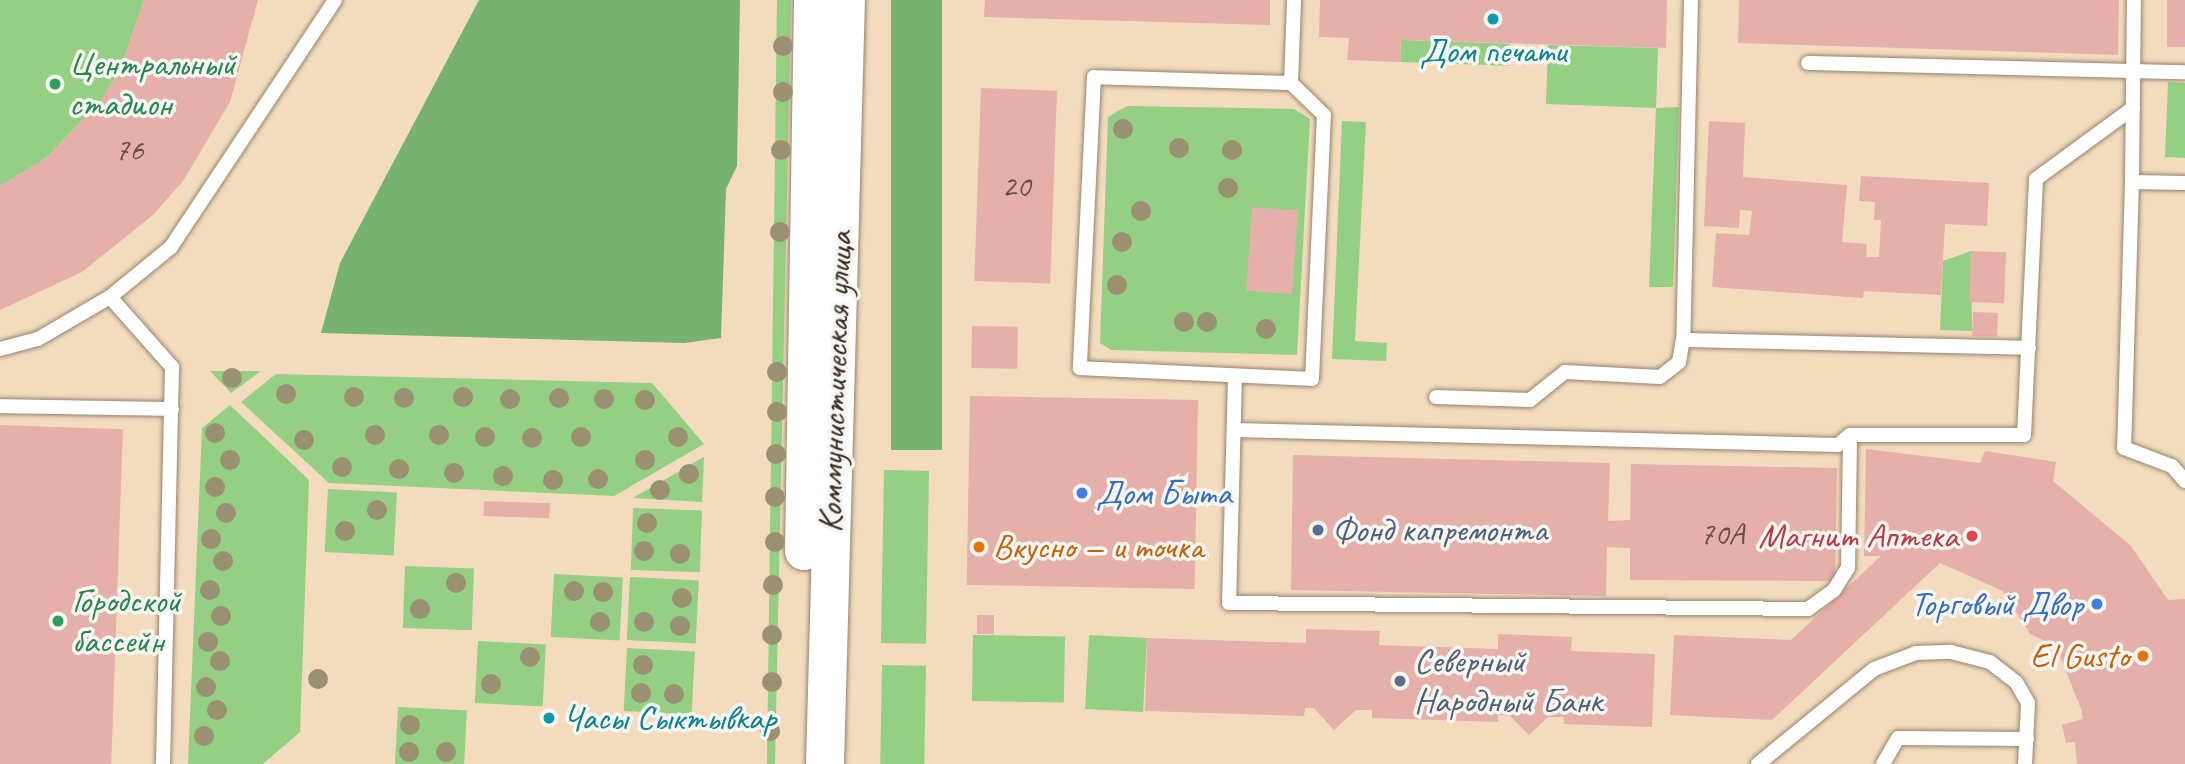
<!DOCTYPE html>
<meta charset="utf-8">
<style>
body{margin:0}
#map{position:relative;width:2185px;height:764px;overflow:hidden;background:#f2dcbd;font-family:Caveat,sans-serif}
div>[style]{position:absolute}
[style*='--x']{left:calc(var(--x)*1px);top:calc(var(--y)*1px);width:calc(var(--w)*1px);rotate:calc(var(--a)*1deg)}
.green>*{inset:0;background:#95cf83;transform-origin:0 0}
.forest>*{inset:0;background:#78b271;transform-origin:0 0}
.building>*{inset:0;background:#e5b0aa;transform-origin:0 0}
.roads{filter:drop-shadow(0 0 2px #96836e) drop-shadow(0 0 2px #96836e)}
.lane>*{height:14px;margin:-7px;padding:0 7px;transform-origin:7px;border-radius:7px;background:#fff}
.primary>*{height:38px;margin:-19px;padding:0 19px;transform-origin:19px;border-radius:19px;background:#fff}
.trees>*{width:20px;height:20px;margin:-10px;border-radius:50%;background:#9a9173}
.dots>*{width:19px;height:19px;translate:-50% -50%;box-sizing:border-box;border:4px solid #f6f6f2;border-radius:50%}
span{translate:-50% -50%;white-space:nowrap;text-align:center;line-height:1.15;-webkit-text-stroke:7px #f6f6f2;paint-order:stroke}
.number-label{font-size:32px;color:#664c41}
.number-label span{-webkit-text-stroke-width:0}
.culture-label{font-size:35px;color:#0d838f}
.left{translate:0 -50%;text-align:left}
.leisure-label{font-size:35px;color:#27864d}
.street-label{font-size:35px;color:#3b2a1e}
.shop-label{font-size:35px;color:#366cbe}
.right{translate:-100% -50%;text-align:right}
.service-label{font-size:35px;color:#4e5e75}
.health-label{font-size:35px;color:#be3a42}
.food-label{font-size:35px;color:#c56008}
</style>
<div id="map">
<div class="green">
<div style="clip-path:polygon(0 0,144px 0,121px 67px,101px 101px,46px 158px,0 186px)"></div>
<div style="clip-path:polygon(777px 0,791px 0,775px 764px,767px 764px)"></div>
<div style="left:1401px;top:40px;width:109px;height:22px;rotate:2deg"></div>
<div style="clip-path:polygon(1548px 45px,1658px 48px,1656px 108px,1679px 107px,1673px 287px,1649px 287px,1656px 108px,1546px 104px)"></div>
<div style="clip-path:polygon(2168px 82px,2185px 83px,2185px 158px,2165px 157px)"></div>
<div style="clip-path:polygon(1127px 106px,1294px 109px,1310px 119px,1297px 355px,1111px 350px,1100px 343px,1108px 117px)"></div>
<div style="clip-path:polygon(1342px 121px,1366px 122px,1355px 341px,1387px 343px,1386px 361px,1332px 359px)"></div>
<div style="clip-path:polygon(1971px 251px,1972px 331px,1940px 330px,1943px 261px)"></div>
<div style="clip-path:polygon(210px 371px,261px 371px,231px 393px)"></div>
<div style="clip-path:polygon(276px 374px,652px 383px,704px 444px,614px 496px,329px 483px,241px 402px)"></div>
<div style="clip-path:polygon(230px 405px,309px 480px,300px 732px,263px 764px,188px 764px,202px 428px)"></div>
<div style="clip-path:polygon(704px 457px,702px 502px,633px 498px)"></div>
<div style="left:884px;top:470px;width:45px;height:173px;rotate:1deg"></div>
<div style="left:328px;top:489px;width:69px;height:63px;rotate:3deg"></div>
<div style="left:633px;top:508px;width:69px;height:62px;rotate:2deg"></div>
<div style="left:405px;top:566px;width:69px;height:62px;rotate:2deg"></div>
<div style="left:554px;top:574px;width:69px;height:63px;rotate:3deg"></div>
<div style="left:630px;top:577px;width:69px;height:63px;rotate:3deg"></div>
<div style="left:973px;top:635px;width:92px;height:66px;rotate:1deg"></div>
<div style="left:1089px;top:635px;width:58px;height:74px;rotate:3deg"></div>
<div style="left:478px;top:641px;width:68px;height:62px;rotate:3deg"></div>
<div style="left:627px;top:648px;width:68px;height:63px;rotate:3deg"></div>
<div style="left:882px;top:665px;width:44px;height:99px;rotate:1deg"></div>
<div style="left:398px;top:707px;width:69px;height:57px;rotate:3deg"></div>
</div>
<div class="forest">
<div style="clip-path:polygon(479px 0,740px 0,737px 166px,726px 189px,721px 338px,684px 343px,321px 333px,340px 263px)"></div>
<div style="left:891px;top:0;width:51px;height:450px"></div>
</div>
<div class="building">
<div style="clip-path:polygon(144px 0,258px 0,230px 102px,183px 181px,153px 215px,82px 272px,0 310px,0 186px,46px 158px,101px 101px,121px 67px)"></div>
<div style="clip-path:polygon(985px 0,1270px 0,1270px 25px,984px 17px)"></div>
<div style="clip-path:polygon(1320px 0,1667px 0,1666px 48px,1401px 40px,1400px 62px,1347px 60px,1349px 38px,1319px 37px)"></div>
<div style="clip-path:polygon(1739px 0,2119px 0,2118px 55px,1738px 43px)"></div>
<div style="left:2167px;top:0;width:18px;height:47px"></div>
<div style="left:981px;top:88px;width:76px;height:193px;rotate:2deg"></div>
<div style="clip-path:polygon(1709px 121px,1745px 123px,1743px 177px,1847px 185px,1842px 242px,1867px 244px,1866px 257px,1879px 257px,1881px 220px,1874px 220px,1875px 202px,1859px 201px,1861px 176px,1989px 183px,1987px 226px,1945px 224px,1941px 295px,1864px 291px,1863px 298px,1712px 287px,1716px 233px,1749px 235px,1752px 211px,1740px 210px,1739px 228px,1704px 226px)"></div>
<div style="left:1252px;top:207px;width:46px;height:84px;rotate:4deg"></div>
<div style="left:1971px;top:251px;width:35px;height:51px;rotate:2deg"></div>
<div style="left:1973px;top:312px;width:25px;height:24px;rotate:2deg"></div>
<div style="left:972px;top:326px;width:46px;height:42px;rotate:1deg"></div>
<div style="left:970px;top:396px;width:228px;height:189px;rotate:1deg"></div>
<div style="left:0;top:425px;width:123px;height:339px;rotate:2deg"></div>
<div style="clip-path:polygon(1866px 449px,1980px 463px,1985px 451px,2056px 462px,2053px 481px,2131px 546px,2168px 600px,2185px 599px,2185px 764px,2077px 764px,2075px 742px,2066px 743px,2062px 725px,2083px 719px,2081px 709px,2056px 646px,2030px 634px,2003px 591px,1940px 563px,1772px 720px,1670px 715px,1674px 635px,1791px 640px,1881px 556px,1864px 556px)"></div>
<div style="clip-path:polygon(1293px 455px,1610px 463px,1608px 521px,1630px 520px,1631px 464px,1837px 468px,1835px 581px,1630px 580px,1630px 548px,1607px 547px,1606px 596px,1291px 590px)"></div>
<div style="left:484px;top:501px;width:66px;height:15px;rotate:2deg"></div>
<div style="left:977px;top:615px;width:17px;height:19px"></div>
<div style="clip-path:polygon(1306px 629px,1380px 631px,1379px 645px,1498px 649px,1498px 634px,1572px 637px,1571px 651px,1655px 654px,1652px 727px,1564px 724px,1564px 717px,1548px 717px,1529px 735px,1510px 716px,1498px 715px,1498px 722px,1372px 718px,1372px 710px,1356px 710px,1334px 730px,1314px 708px,1305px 708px,1304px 716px,1145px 711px,1147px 638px,1306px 643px)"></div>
</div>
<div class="roads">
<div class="lane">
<div style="--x:1691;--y:0;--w:340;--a:91.3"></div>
<div style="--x:1683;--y:340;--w:346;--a:1.3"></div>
<div style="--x:1808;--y:63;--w:377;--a:1.4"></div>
<div style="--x:1291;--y:83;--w:197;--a:-178.3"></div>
<div style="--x:1094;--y:77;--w:291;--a:92.8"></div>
<div style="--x:1080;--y:368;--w:232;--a:2.7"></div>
<div style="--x:1312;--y:379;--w:264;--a:-87.4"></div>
<div style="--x:1324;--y:115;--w:46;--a:-135.9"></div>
<div style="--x:1291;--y:83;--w:83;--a:-87.9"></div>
<div style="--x:2132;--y:182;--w:182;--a:-89.4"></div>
<div style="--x:2185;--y:183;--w:53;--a:-178.9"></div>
<div style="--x:2132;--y:182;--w:266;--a:91.7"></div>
<div style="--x:2124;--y:448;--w:51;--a:20.6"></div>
<div style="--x:2172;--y:466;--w:20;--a:49"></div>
<div style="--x:110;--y:297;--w:94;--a:48.5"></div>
<div style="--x:172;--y:367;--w:397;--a:91.3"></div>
<div style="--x:0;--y:349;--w:39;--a:-15"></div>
<div style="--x:38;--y:339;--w:83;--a:-30.3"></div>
<div style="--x:110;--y:297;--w:79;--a:-39.3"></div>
<div style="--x:171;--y:247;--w:296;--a:-56.4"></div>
<div style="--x:1235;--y:376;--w:227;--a:91.5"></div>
<div style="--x:1229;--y:603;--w:579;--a:0.59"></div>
<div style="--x:1808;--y:609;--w:32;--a:-36"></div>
<div style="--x:1834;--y:590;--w:26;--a:-58"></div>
<div style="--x:1848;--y:568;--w:133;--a:-89.1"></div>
<div style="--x:1850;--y:435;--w:174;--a:0"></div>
<div style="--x:2024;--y:435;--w:256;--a:-87.3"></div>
<div style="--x:2036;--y:179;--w:120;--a:-36.2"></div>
<div style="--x:1436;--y:397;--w:94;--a:1.8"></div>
<div style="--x:1530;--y:400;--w:45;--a:-38.7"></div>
<div style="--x:1565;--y:372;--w:95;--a:3"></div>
<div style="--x:1660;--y:377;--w:24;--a:-38"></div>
<div style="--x:1679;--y:362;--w:22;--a:-80"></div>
<div style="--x:0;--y:406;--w:172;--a:1"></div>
<div style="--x:1234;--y:430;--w:604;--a:1.42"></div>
<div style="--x:1838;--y:445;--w:16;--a:-40"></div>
<div style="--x:1758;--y:764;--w:150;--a:-39.3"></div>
<div style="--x:1874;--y:669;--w:45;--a:-20.9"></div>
<div style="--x:1916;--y:653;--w:35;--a:-2"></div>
<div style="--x:1951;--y:652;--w:40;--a:14.4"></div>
<div style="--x:1990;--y:662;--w:33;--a:38"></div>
<div style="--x:2016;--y:682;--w:24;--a:60"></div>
<div style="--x:2028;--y:703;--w:61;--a:92.8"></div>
<div style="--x:1883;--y:764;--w:30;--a:-60"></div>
<div style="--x:1898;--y:738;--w:129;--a:0.4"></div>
</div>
<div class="primary">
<div style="--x:804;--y:551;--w:551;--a:-89.06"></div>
<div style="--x:825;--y:764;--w:764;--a:-88.43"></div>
</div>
</div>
<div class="trees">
<div style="left:783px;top:46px"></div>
<div style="left:783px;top:92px"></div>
<div style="left:1123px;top:129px"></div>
<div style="left:1179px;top:148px"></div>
<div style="left:781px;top:150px"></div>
<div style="left:1232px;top:150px"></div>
<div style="left:1228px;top:188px"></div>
<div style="left:1141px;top:211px"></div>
<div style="left:780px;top:232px"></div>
<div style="left:1122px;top:242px"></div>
<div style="left:1117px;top:285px"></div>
<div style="left:1184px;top:322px"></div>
<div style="left:1207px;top:322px"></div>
<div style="left:1266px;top:329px"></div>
<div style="left:777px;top:372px"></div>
<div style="left:232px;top:378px"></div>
<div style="left:286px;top:394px"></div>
<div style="left:354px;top:397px"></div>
<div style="left:463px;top:397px"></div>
<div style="left:404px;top:398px"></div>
<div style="left:559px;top:398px"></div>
<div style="left:510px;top:399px"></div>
<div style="left:604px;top:399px"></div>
<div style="left:645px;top:400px"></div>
<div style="left:777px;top:412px"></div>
<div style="left:215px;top:433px"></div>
<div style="left:375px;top:435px"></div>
<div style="left:439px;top:435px"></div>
<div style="left:485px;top:437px"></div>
<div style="left:581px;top:437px"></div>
<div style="left:678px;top:437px"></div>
<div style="left:532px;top:438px"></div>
<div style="left:304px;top:440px"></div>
<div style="left:776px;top:454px"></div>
<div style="left:230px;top:460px"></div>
<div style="left:645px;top:460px"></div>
<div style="left:342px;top:467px"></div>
<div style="left:399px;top:469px"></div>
<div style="left:454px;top:473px"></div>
<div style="left:689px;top:474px"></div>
<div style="left:503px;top:476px"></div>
<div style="left:598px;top:479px"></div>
<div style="left:553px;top:480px"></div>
<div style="left:215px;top:487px"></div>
<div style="left:660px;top:490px"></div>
<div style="left:775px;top:497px"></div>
<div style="left:377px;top:510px"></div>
<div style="left:226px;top:513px"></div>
<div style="left:647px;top:523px"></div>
<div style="left:345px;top:531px"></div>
<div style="left:211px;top:539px"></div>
<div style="left:775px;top:542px"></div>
<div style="left:644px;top:551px"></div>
<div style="left:680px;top:554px"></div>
<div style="left:223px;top:561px"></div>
<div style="left:456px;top:583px"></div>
<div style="left:773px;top:585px"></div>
<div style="left:210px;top:590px"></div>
<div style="left:574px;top:591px"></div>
<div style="left:603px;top:592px"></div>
<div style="left:682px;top:598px"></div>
<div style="left:420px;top:609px"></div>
<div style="left:221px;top:616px"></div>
<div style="left:600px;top:622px"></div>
<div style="left:644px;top:622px"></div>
<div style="left:680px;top:626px"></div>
<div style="left:772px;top:635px"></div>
<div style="left:208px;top:642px"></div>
<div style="left:530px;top:657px"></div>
<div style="left:220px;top:661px"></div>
<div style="left:643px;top:665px"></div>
<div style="left:318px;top:679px"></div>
<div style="left:772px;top:682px"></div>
<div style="left:491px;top:684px"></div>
<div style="left:206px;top:687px"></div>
<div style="left:641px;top:693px"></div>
<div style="left:674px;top:694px"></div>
<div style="left:217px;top:710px"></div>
<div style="left:410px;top:725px"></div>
<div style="left:770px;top:731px"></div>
<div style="left:204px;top:736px"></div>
<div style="left:409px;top:752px"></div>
<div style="left:446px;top:752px"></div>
</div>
<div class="dots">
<div style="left:1493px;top:19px;background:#0f9aa8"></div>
<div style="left:55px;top:84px;background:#2e9e5b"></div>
<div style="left:1082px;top:493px;background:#3f7fe0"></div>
<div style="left:1318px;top:530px;background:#5c6f8a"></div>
<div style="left:1972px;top:536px;background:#e0444e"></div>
<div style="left:979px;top:547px;background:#e8710a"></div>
<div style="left:2097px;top:604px;background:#3f7fe0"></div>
<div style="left:58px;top:621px;background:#2e9e5b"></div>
<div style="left:2143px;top:656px;background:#e8710a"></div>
<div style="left:1400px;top:681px;background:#5c6f8a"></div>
<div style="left:549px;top:718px;background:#0f9aa8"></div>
</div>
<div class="number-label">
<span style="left:129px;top:150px">76</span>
<span style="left:1016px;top:186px">20</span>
<span style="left:1722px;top:534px">70А</span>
</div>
<div class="culture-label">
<span style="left:1493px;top:51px">Дом печати</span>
<span class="left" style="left:563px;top:718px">Часы Сыктывкар</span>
</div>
<div class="leisure-label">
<span class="left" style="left:69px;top:84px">Центральный<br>стадион</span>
<span class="left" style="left:72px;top:621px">Городской<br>бассейн</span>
</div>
<div class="street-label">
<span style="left:835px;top:382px;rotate:-88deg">Коммунистическая улица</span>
</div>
<div class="shop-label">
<span class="left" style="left:1096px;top:493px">Дом Быта</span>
<span class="right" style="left:2083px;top:604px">Торговый Двор</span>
</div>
<div class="service-label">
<span class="left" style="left:1332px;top:530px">Фонд капремонта</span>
<span class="left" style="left:1414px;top:681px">Северный<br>Народный Банк</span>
</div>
<div class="health-label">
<span class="right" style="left:1958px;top:536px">Магнит Аптека</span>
</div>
<div class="food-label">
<span class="left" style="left:993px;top:547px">Вкусно — и точка</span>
<span class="right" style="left:2129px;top:656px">El Gusto</span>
</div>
</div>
